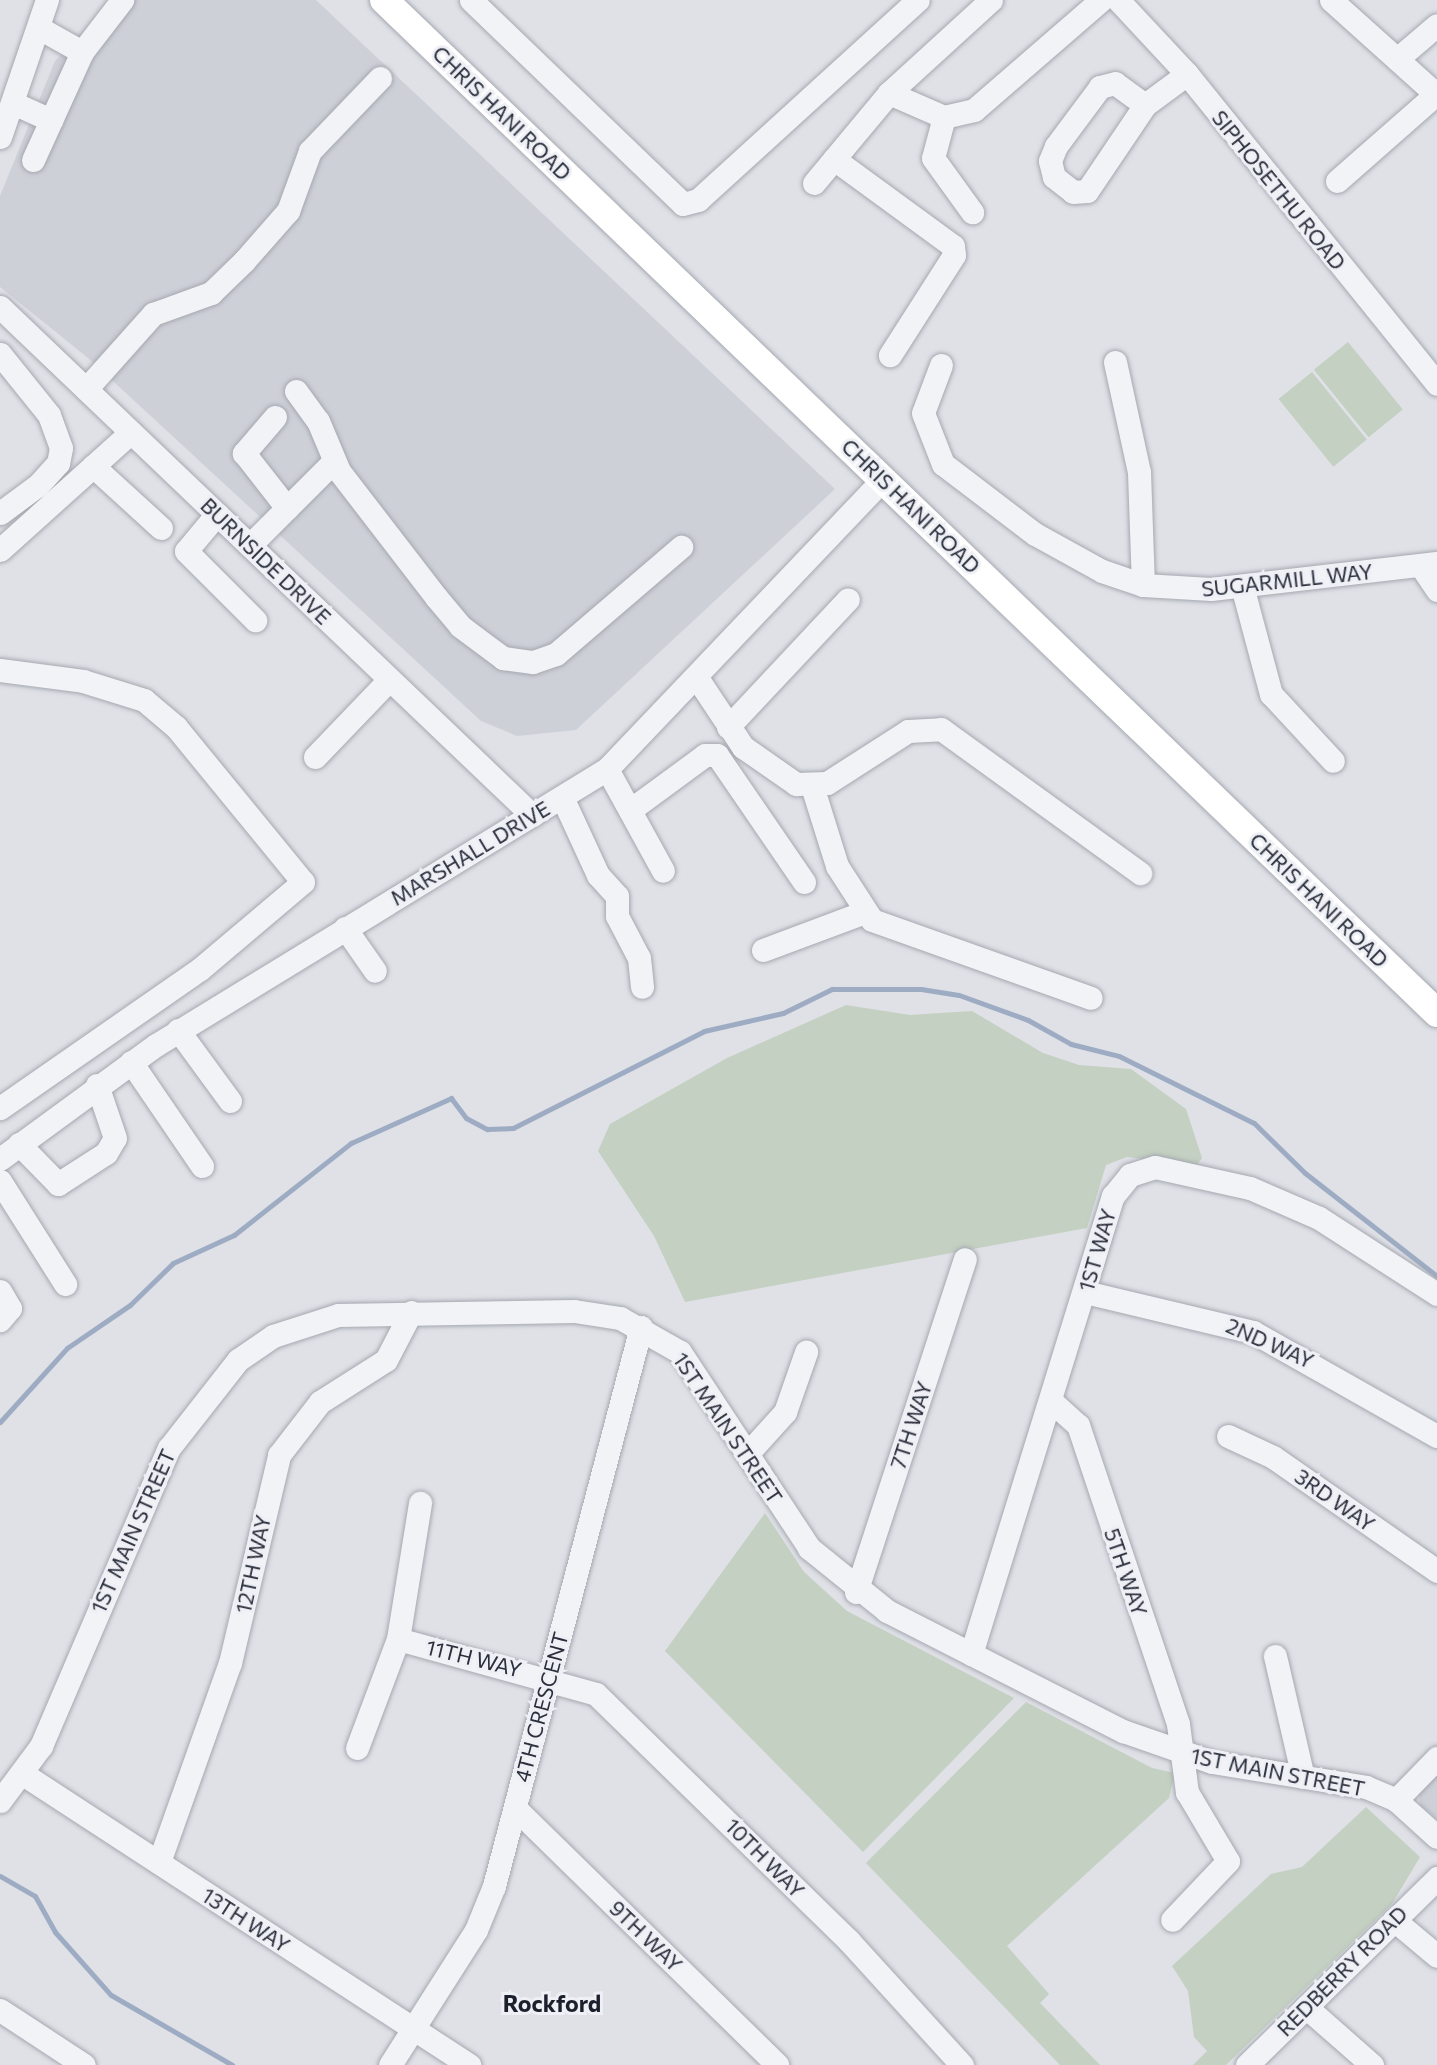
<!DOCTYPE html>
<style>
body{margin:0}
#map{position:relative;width:1437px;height:2065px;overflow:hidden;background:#dfe1e7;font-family:Commissioner,sans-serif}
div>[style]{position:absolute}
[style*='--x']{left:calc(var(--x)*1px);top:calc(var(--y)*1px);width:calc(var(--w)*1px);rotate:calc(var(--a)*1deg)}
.built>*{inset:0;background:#ced0d8}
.green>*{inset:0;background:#c4d0c1;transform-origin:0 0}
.stream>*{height:5px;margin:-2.5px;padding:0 2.5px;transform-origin:2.5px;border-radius:2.5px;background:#9eacc3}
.roads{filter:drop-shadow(0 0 2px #a5a8b0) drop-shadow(0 0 2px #a5a8b0)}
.minor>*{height:23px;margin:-11.5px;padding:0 11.5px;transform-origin:11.5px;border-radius:11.5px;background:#f1f3f6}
.major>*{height:28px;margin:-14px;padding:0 14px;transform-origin:14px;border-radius:14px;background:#fff}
span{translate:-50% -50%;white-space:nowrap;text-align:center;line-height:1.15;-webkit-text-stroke:6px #eef0f5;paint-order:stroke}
.street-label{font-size:21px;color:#2a2f3c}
.neighbourhood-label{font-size:23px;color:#1c202d;font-weight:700}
</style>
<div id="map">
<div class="built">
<div style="clip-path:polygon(114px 0,316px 0,835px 489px,576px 730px,517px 736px,481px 721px,88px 358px,0 287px,0 196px,55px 61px)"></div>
<div style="clip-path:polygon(1437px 1769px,1437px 1819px,1420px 1805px,1418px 1788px)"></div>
</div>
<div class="green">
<div style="left:1348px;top:342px;width:87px;height:44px;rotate:51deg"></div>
<div style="left:1312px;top:372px;width:87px;height:43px;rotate:51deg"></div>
<div style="clip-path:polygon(846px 1005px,910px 1015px,972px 1011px,1043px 1053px,1079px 1065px,1131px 1069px,1186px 1109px,1202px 1158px,1197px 1165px,1127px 1157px,1106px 1165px,1087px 1228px,685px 1302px,654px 1236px,598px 1151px,610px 1124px,727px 1058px)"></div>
<div style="clip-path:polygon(765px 1513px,804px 1572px,847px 1611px,1014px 1698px,863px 1852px,665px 1651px)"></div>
<div style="clip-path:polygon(1026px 1702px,1152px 1768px,1175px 1773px,1169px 1798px,1007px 1946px,1049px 1994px,1040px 2003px,1100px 2065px,1060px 2065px,866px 1863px)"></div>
<div style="clip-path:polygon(1366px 1807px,1420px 1857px,1392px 1904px,1226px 2065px,1193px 2065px,1207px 2051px,1194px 2037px,1188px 1991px,1172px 1966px,1271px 1874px,1302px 1867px)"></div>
</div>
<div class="stream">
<div style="--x:0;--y:1422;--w:100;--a:-47.8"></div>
<div style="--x:67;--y:1348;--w:76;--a:-34.3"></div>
<div style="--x:130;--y:1305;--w:60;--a:-44.3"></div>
<div style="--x:173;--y:1263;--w:67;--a:-24.7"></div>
<div style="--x:234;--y:1235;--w:149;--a:-38.2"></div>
<div style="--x:351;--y:1143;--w:110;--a:-24.2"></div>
<div style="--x:451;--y:1098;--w:25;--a:53"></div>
<div style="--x:466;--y:1118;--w:24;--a:28"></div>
<div style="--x:487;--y:1129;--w:26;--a:-2"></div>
<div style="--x:513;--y:1128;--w:214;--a:-26.9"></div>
<div style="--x:704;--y:1031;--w:81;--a:-12.8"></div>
<div style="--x:783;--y:1013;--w:55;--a:-26.1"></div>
<div style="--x:832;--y:989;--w:89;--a:0"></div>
<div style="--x:921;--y:989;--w:38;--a:9"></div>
<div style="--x:959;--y:995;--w:73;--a:19.9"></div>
<div style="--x:1028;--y:1020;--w:49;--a:29.2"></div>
<div style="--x:1071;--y:1044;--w:49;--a:14"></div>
<div style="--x:1119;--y:1056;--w:151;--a:26.4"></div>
<div style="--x:1254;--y:1123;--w:71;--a:44.4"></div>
<div style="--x:1305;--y:1173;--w:167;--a:38"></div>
<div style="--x:0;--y:1876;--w:40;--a:29.7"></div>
<div style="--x:35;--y:1896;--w:41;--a:60.9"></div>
<div style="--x:55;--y:1932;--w:84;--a:48.4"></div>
<div style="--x:111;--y:1995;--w:140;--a:30"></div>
</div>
<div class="roads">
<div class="minor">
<div style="--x:471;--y:0;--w:294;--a:43.9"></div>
<div style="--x:683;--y:204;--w:16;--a:-15"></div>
<div style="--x:698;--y:200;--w:297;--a:-42.3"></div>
<div style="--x:1118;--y:0;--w:101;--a:47"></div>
<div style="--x:1187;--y:74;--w:398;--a:51.1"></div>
<div style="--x:1331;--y:0;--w:142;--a:41.9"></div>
<div style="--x:41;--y:29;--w:47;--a:29.3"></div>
<div style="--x:1397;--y:59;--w:52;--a:-40.4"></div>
<div style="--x:889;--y:93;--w:60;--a:23.6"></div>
<div style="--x:944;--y:117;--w:31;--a:-13"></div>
<div style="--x:974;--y:110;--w:168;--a:-40.9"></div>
<div style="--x:13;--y:103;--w:42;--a:24.1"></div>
<div style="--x:1145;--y:105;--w:37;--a:-144"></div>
<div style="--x:1115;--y:83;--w:16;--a:165"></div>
<div style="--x:1100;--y:87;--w:74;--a:126.7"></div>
<div style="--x:1056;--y:146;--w:16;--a:112"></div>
<div style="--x:1050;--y:161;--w:16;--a:76"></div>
<div style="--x:1054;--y:177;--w:24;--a:38"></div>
<div style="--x:1073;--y:192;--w:14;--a:-4"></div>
<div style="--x:1087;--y:191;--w:104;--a:-56"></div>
<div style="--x:1145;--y:105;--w:52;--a:-36.4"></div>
<div style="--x:944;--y:117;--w:42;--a:105"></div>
<div style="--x:933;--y:158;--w:67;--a:54.2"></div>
<div style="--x:0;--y:137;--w:145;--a:-71.1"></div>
<div style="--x:834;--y:159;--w:147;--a:36.2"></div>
<div style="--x:953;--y:246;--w:9;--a:84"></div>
<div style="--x:954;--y:255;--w:119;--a:122.6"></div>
<div style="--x:33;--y:160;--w:119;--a:-65.6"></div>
<div style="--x:82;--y:52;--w:66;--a:-52.4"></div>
<div style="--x:1337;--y:181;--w:132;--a:-41.3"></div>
<div style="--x:814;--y:183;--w:117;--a:-50.2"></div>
<div style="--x:889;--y:93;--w:138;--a:-42.4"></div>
<div style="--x:0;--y:307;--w:736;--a:43.68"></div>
<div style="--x:0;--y:354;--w:78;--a:51.2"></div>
<div style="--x:49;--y:415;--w:35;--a:70"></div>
<div style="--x:61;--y:448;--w:15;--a:101"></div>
<div style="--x:58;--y:463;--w:30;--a:132"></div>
<div style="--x:38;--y:485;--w:47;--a:143.6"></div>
<div style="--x:1115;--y:362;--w:113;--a:77.7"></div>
<div style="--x:1139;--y:472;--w:113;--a:88"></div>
<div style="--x:941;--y:365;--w:51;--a:110.6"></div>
<div style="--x:923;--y:413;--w:55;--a:68.6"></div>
<div style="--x:943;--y:464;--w:116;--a:37.3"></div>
<div style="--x:1035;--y:534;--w:77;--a:28.9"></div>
<div style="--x:1102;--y:571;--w:43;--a:18.9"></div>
<div style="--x:1143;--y:585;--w:68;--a:3.4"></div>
<div style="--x:1211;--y:589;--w:227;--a:-6.6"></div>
<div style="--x:86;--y:389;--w:101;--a:-48.2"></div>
<div style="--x:153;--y:314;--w:62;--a:-19.9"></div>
<div style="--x:211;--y:293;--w:46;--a:-44.1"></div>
<div style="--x:244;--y:261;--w:67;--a:-48.7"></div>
<div style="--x:288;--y:211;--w:64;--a:-69.9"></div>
<div style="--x:310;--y:151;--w:101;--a:-46.2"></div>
<div style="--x:296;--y:391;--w:37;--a:54"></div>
<div style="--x:318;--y:421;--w:54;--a:67.2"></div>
<div style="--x:339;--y:471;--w:159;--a:52.4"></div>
<div style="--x:436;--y:597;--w:38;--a:50"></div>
<div style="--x:460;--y:626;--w:54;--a:36.7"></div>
<div style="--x:503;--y:658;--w:30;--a:8"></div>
<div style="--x:533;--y:662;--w:24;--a:-19"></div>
<div style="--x:556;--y:654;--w:165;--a:-40.6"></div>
<div style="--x:275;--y:417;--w:48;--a:130.7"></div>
<div style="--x:244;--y:453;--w:70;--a:52"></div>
<div style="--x:93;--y:466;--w:92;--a:42.4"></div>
<div style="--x:217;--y:514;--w:48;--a:130"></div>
<div style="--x:186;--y:551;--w:98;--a:45"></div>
<div style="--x:250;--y:545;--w:117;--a:-45"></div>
<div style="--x:0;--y:550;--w:176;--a:-42"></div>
<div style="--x:1421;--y:566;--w:29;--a:56"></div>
<div style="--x:1242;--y:586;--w:112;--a:75"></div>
<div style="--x:1271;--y:694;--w:91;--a:47.2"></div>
<div style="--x:0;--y:670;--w:84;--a:7.5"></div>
<div style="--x:83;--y:681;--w:64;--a:17.3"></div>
<div style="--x:144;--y:700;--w:42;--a:40.2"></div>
<div style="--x:176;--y:727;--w:200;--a:50.7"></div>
<div style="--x:303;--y:882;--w:135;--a:139.8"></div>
<div style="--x:200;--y:969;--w:244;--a:145.2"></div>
<div style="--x:697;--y:678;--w:83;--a:56.3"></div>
<div style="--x:743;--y:747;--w:65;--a:34.9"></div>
<div style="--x:796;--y:784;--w:31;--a:-2"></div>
<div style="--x:827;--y:783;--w:96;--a:-32.7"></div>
<div style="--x:908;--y:731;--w:33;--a:-3"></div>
<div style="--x:941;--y:729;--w:246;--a:35.9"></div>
<div style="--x:728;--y:727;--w:175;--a:-46.8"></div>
<div style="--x:315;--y:757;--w:105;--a:-46.2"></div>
<div style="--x:607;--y:769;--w:116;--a:61.2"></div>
<div style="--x:812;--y:786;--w:84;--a:72.6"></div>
<div style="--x:837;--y:866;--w:64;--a:57.1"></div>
<div style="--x:872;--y:920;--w:232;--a:19.6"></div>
<div style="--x:562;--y:797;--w:86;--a:65.2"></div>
<div style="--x:598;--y:875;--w:28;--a:48"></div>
<div style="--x:617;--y:896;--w:20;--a:90"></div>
<div style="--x:617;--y:916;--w:47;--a:62.4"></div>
<div style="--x:639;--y:958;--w:29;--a:84"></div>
<div style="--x:630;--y:810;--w:93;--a:-36.3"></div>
<div style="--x:705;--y:755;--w:12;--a:0"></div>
<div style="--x:717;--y:755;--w:154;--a:55.6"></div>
<div style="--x:345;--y:928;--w:52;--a:55.1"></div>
<div style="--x:763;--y:950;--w:106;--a:-20.5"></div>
<div style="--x:178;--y:1030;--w:88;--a:53.8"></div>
<div style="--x:131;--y:1062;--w:126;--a:55.7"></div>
<div style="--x:19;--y:1144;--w:56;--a:45.7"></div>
<div style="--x:58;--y:1184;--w:57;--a:-32.9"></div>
<div style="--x:106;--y:1153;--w:17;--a:-59"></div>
<div style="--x:115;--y:1138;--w:56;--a:-108.8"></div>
<div style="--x:0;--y:1159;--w:193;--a:-36.2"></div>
<div style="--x:156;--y:1045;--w:529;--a:-31.47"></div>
<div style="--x:607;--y:769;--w:400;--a:-46.4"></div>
<div style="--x:0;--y:1181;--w:122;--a:57.7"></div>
<div style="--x:0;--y:1291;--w:20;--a:60"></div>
<div style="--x:10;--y:1308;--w:16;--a:130"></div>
<div style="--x:1085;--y:1292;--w:173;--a:13.4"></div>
<div style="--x:1253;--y:1332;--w:211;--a:29.5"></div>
<div style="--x:1051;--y:1401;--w:36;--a:42"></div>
<div style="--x:1078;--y:1425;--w:315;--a:71.5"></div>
<div style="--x:1178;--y:1724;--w:69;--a:82.5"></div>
<div style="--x:1187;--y:1792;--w:80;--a:59.3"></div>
<div style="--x:1228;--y:1861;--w:81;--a:133.5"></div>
<div style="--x:1228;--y:1436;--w:50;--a:25"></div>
<div style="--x:1273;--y:1457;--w:200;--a:34.8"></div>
<div style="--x:747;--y:1454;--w:57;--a:-47.9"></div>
<div style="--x:785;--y:1412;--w:64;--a:-70.7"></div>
<div style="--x:856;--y:1592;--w:350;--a:-71.9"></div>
<div style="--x:398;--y:1639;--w:205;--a:15.5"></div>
<div style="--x:596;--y:1694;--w:354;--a:44.3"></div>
<div style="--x:849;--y:1941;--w:168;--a:47.7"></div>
<div style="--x:971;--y:1654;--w:480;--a:-72.8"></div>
<div style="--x:1113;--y:1196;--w:27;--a:-51"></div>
<div style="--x:1130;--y:1175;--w:26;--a:-18"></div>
<div style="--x:1155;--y:1167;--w:97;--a:12.5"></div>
<div style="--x:1250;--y:1188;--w:75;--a:23.5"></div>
<div style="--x:1319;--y:1218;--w:140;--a:32.8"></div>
<div style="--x:1275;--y:1656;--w:124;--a:77"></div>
<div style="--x:357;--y:1748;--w:116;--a:-69.4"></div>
<div style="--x:398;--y:1639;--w:138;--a:-80.8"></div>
<div style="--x:23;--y:1774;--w:533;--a:33.12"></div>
<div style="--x:1396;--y:1800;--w:59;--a:-45.7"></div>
<div style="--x:0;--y:1801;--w:69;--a:-53.3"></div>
<div style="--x:41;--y:1746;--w:324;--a:-66.8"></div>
<div style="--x:169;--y:1448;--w:112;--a:-51.9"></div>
<div style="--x:238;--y:1360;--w:42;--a:-34.4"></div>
<div style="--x:273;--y:1336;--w:68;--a:-17.9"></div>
<div style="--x:338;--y:1315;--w:236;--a:-1"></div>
<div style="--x:574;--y:1311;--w:47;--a:8.7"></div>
<div style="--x:620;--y:1318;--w:69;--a:29.5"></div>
<div style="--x:680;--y:1352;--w:235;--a:56.6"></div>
<div style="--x:809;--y:1548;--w:100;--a:38.9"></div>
<div style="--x:887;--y:1611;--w:265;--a:27"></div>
<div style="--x:1123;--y:1731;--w:94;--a:19.2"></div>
<div style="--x:1212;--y:1762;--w:156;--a:9.2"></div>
<div style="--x:1366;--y:1787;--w:33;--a:23"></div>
<div style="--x:1396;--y:1800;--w:55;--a:42.1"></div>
<div style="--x:515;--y:1808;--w:367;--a:44.4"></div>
<div style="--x:159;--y:1862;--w:211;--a:-70.4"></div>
<div style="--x:230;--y:1663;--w:214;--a:-76.7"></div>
<div style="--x:279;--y:1455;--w:67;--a:-52.3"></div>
<div style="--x:320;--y:1402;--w:78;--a:-32.5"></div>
<div style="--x:386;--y:1360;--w:54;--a:-62.5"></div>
<div style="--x:1394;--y:1920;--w:56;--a:39.9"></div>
<div style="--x:1306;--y:2007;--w:88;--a:41.3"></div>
<div style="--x:0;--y:2010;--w:100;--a:33.2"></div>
<div style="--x:390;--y:2065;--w:160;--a:-57.5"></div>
<div style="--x:476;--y:1930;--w:48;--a:-67.8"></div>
<div style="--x:494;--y:1886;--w:578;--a:-75.27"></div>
<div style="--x:1247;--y:2065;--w:267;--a:-44.5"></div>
</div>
<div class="major">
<div style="--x:384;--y:0;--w:1461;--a:43.89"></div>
</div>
</div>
<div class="street-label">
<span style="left:502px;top:113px;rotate:44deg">CHRIS HANI ROAD</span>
<span style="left:1279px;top:190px;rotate:51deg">SIPHOSETHU ROAD</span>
<span style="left:911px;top:506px;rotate:44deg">CHRIS HANI ROAD</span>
<span style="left:266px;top:561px;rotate:44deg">BURNSIDE DRIVE</span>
<span style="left:1287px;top:580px;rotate:-6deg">SUGARMILL WAY</span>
<span style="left:470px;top:853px;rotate:-31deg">MARSHALL DRIVE</span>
<span style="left:1319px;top:900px;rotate:44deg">CHRIS HANI ROAD</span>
<span style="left:1097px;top:1250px;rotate:-74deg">1ST WAY</span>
<span style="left:1270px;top:1343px;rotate:24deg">2ND WAY</span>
<span style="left:911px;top:1425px;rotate:-72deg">7TH WAY</span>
<span style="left:728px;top:1428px;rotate:56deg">1ST MAIN STREET</span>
<span style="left:1335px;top:1500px;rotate:35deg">3RD WAY</span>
<span style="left:133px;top:1531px;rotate:-66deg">1ST MAIN STREET</span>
<span style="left:253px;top:1564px;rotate:-78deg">12TH WAY</span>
<span style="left:1126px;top:1572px;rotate:71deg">5TH WAY</span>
<span style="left:474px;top:1658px;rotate:14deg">11TH WAY</span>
<span style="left:541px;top:1707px;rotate:-75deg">4TH CRESCENT</span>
<span style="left:1278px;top:1772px;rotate:11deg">1ST MAIN STREET</span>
<span style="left:765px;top:1858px;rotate:45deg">10TH WAY</span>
<span style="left:246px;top:1920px;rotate:33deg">13TH WAY</span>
<span style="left:646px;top:1936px;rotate:44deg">9TH WAY</span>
<span style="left:1342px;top:1971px;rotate:-45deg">REDBERRY ROAD</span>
</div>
<div class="neighbourhood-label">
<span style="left:552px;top:2003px">Rockford</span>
</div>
</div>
